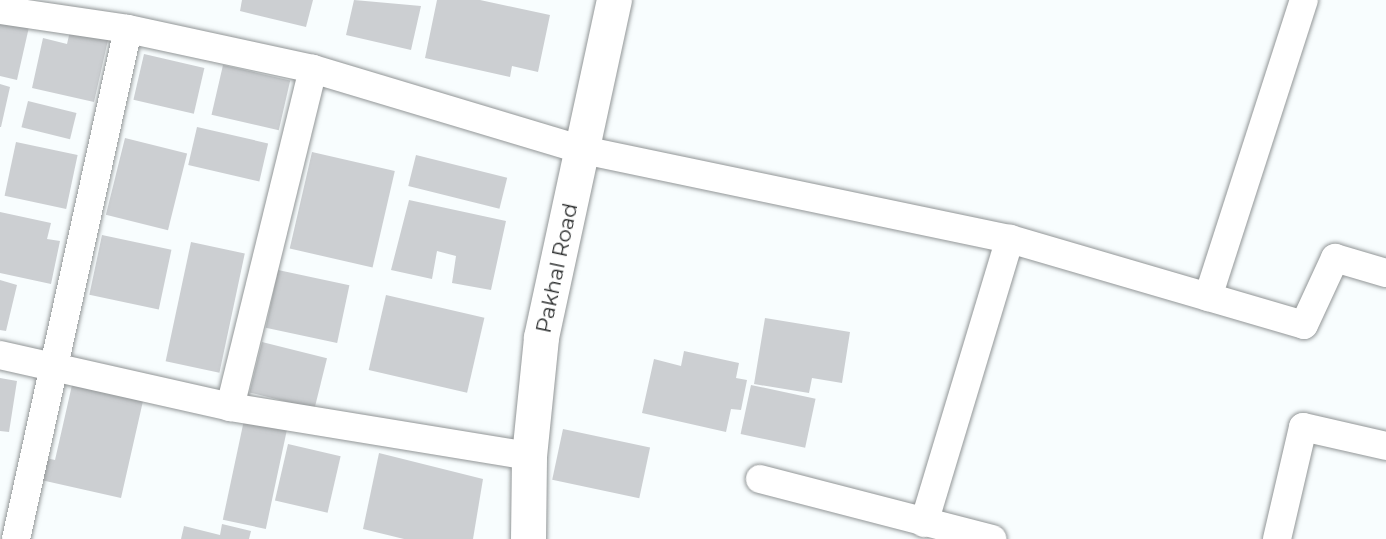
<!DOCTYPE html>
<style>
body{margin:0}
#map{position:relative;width:1386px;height:539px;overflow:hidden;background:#f8fdfe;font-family:Montserrat,sans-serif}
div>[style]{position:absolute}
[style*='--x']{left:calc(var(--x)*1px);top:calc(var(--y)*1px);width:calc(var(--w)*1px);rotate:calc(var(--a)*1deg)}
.building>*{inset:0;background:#cccfd2;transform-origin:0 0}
.roads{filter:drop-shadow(0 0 2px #929697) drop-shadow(0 0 2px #929697)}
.minor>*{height:28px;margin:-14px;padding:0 14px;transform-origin:14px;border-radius:14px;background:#fff}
.tertiary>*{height:35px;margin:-17.5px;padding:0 17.5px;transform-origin:17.5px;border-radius:17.5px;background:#fff}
span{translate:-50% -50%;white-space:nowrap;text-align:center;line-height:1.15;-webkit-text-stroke:6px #fff;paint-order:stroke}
.street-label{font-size:21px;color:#2b2d2d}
</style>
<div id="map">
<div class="building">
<div style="clip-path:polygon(242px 0,313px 0,306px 27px,240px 11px)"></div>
<div style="clip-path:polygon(354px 0,421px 6px,411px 50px,346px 35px)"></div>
<div style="clip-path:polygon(437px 0,480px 0,550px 15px,538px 72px,512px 66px,510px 77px,425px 58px)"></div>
<div style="clip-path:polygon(0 21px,29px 27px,17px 80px,0 76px)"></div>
<div style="clip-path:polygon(70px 31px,108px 40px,94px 102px,32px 88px,43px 38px,67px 44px)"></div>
<div style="left:144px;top:54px;width:62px;height:47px;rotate:13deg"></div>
<div style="left:223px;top:65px;width:69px;height:51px;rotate:13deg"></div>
<div style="clip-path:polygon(0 84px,10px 87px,1px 127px,0 127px)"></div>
<div style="left:28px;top:101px;width:50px;height:27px;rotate:14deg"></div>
<div style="left:197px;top:127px;width:73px;height:39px;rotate:13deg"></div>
<div style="left:125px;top:138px;width:64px;height:79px;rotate:14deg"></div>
<div style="left:16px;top:142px;width:63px;height:55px;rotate:12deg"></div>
<div style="left:312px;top:152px;width:85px;height:99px;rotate:13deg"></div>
<div style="left:416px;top:155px;width:94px;height:32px;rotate:14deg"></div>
<div style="clip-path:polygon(409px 200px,506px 221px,491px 290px,452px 283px,456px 256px,437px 251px,432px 279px,391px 270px)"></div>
<div style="clip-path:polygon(0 212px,51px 223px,47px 239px,60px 241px,51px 284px,0 273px)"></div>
<div style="left:102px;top:235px;width:71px;height:61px;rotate:12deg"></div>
<div style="left:191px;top:242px;width:55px;height:122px;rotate:12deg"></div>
<div style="left:278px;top:270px;width:73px;height:59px;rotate:12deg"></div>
<div style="clip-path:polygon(0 280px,17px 285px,6px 331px,0 330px)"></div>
<div style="left:386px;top:295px;width:101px;height:77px;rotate:13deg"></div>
<div style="clip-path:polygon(765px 318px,850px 332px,842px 383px,812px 378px,809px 393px,754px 384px)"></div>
<div style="left:262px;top:342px;width:67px;height:52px;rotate:14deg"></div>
<div style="clip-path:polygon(684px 351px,739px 363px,736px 378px,747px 380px,741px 410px,731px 409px,726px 432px,642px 413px,654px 359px,681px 366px)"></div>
<div style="clip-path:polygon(0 378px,17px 381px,9px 432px,0 431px)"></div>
<div style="clip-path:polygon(72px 385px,143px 401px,121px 498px,41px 480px,46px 458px,55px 460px)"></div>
<div style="left:751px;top:385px;width:66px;height:50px;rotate:12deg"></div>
<div style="left:244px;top:420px;width:44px;height:102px;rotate:12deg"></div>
<div style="left:563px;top:429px;width:89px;height:52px;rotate:12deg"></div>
<div style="left:288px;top:444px;width:54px;height:58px;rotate:13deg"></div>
<div style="clip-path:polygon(379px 453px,483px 479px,473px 539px,404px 539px,363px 529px)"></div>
<div style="clip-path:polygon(222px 524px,251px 531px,249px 539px,181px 539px,184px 526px,220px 535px)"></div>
</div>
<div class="roads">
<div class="minor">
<div style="--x:0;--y:10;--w:129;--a:8.4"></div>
<div style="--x:128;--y:29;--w:189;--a:12.2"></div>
<div style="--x:313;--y:69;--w:282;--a:16.7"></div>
<div style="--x:583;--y:150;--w:436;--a:11.8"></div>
<div style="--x:1010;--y:239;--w:306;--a:16.3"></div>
<div style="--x:1304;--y:325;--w:74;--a:-65.2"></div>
<div style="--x:1335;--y:258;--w:53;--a:16.4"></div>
<div style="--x:1208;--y:297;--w:312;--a:-72.1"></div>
<div style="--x:0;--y:355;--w:236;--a:12.7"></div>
<div style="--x:230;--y:407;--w:303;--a:9.3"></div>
<div style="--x:230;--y:407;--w:348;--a:-76.2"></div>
<div style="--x:760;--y:479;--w:240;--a:14.5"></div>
<div style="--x:924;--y:523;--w:297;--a:-73.2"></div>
<div style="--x:16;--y:539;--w:522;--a:-77.61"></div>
<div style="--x:1277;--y:539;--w:115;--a:-76.9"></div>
<div style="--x:1303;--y:427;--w:85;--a:12.9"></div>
</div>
<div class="tertiary">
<div style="--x:528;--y:539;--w:83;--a:-89.3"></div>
<div style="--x:529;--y:456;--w:120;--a:-84.2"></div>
<div style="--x:541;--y:337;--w:345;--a:-77.8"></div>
</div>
</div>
<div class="street-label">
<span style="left:557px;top:268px;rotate:-78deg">Pakhal Road</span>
</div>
</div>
